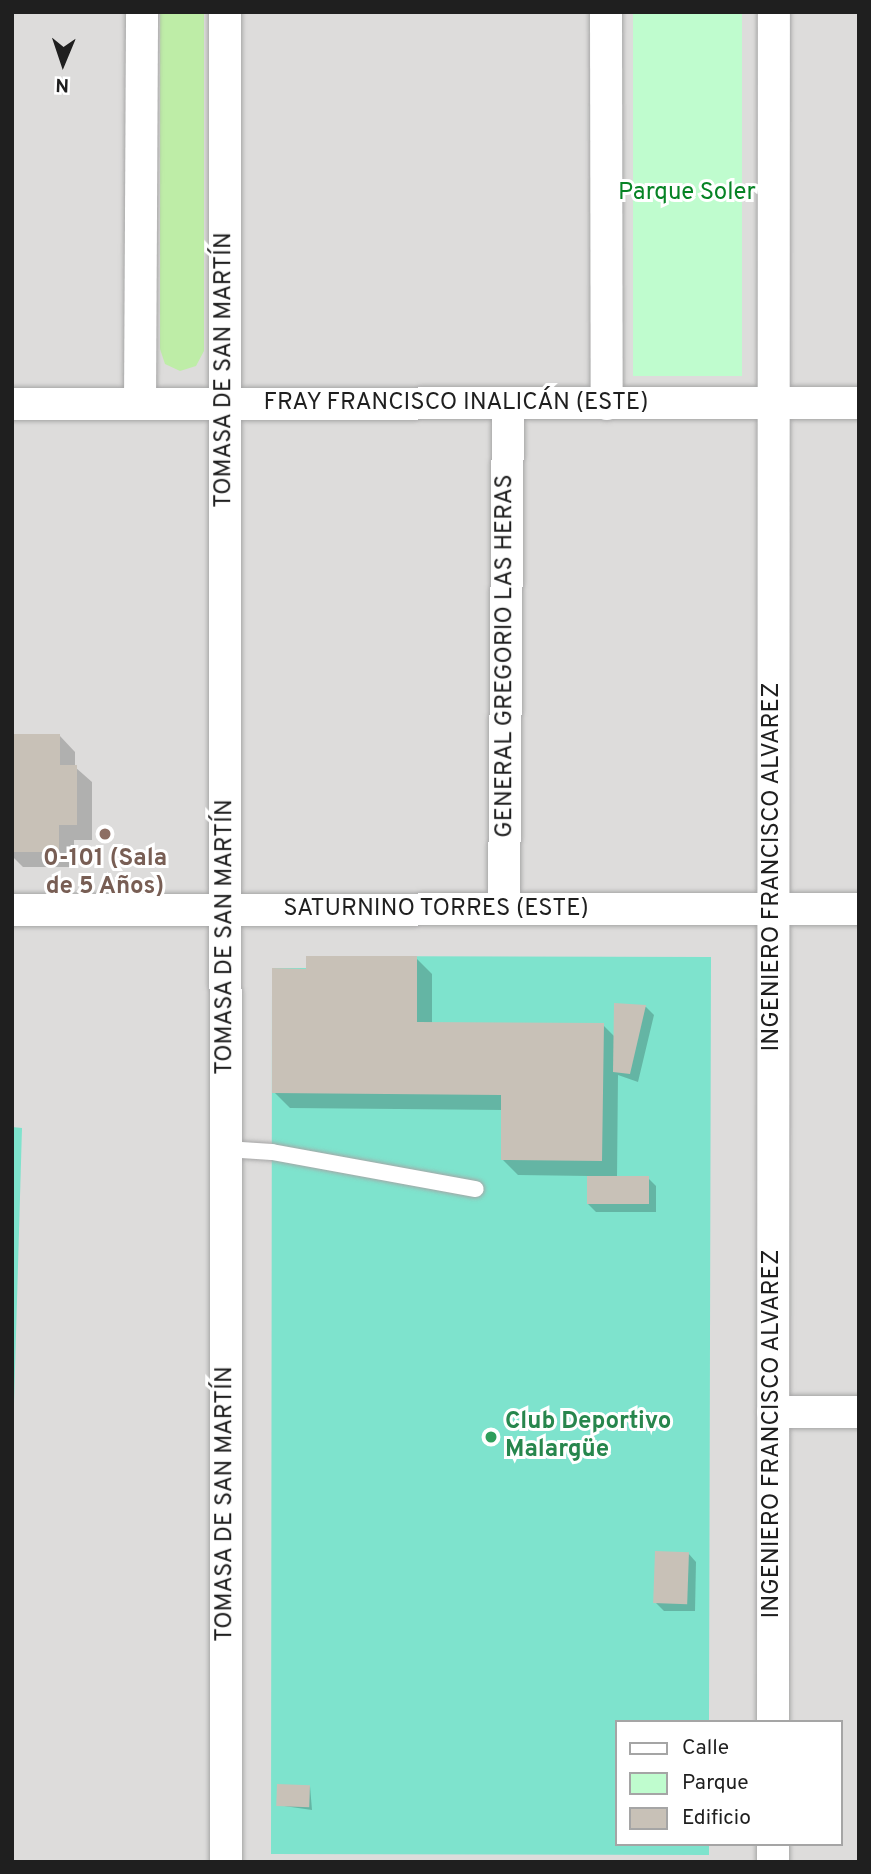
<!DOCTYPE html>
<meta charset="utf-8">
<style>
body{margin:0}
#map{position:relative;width:871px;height:1874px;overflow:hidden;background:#f0eee4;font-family:Overpass,sans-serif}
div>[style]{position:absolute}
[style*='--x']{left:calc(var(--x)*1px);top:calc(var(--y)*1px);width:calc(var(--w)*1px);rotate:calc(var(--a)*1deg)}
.residential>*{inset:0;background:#dddcdb}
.grass>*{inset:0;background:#beeda7}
.park>*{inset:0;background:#bffcce;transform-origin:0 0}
.pitch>*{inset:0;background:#7ee3cd}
.shadow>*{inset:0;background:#0003}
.building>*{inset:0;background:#c8c1b7;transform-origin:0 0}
.roads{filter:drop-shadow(0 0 2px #a6a6a6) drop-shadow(0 0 2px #a6a6a6)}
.service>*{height:16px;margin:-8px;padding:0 8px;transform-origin:8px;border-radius:8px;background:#fff}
.minor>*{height:32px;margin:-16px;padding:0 16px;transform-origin:16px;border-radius:16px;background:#fff}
.dots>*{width:19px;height:19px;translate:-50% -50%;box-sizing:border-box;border:4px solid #fff;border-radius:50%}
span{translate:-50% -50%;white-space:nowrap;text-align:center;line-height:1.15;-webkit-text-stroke:6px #fff;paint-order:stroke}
.park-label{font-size:24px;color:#068325}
.street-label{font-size:24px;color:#1f1f1f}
.education-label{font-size:24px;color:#785e54;font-weight:700}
.leisure-label{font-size:24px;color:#27864d;font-weight:700}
.left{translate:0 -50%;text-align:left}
.frame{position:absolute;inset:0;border:14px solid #1f1f1f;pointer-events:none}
.legend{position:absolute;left:615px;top:1720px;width:228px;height:126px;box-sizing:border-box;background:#fff;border:2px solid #a5a5a5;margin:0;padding:9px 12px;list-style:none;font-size:21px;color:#1f1f1f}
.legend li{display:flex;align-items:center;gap:14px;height:35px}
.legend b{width:35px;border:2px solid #a5a5a5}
.north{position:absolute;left:28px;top:28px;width:70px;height:70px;-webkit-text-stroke:5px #fff;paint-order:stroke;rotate:182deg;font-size:19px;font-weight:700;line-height:28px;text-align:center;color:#1f1f1f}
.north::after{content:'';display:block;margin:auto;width:24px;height:32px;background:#1f1f1f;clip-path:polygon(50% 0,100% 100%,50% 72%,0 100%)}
</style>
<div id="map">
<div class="residential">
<div style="clip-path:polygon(evenodd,12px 12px,859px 12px,859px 1862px,12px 1862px,12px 12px,617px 1722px,841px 1722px,841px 1844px,617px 1844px,617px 1722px)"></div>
</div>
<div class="grass">
<div style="clip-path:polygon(160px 12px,204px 12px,204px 351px,196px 366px,180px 371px,165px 364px,160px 349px)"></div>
</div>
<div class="park">
<div style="left:633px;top:12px;width:109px;height:364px"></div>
</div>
<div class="pitch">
<div style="clip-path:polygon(306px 956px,711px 957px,709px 1722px,617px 1722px,617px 1844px,709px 1844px,709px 1855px,271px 1854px,272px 968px,306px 968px)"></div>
<div style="clip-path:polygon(12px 1127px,22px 1128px,12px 1472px)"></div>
</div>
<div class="shadow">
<div style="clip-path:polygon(12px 736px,60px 736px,75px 752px,75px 767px,92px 782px,92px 840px,74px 840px,74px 867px,23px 867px,12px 856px)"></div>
<div style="clip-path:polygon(416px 958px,432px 974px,432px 1023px,603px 1025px,615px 1037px,615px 1005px,646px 1007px,654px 1015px,638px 1082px,618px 1075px,617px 1178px,648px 1178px,656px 1186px,656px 1212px,596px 1212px,588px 1204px,589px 1176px,518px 1175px,503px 1160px,503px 1110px,290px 1108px,274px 1092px,308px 970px)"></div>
<div style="clip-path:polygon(688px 1553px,696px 1562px,695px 1611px,664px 1611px,656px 1603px)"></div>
<div style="clip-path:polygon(310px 1786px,312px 1810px,277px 1805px)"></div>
</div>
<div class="building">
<div style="clip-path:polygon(12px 734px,60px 734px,60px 765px,77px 765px,77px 825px,59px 825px,59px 852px,12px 852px)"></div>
<div style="clip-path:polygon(306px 956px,417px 956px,417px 1022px,604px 1023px,602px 1161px,501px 1160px,501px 1095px,272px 1093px,272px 968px,306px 969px)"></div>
<div style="clip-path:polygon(614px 1003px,646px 1005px,630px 1074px,613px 1072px)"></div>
<div style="left:587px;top:1176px;width:62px;height:28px"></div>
<div style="left:655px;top:1551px;width:34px;height:52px;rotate:2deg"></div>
<div style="left:277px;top:1784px;width:33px;height:22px;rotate:2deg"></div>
</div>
<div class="roads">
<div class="service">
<div style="--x:226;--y:1149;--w:46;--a:3.7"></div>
<div style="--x:272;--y:1152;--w:207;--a:10.3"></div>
</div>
<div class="minor">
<div style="--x:225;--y:12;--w:1850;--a:89.97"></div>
<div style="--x:606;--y:12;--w:392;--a:89.9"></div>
<div style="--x:12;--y:404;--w:847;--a:-0.07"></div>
<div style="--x:140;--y:404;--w:392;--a:-89.7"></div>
<div style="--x:504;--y:909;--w:506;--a:-89.55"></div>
<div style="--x:12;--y:910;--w:847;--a:-0.07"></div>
<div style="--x:773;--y:1412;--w:86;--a:0"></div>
<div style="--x:773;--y:1722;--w:1710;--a:-89.97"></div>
<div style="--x:773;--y:1862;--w:18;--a:-90"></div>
</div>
</div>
<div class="dots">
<div style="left:105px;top:834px;background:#8d6e63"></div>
<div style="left:491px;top:1437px;background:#2e9e5b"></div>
</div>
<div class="park-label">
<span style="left:687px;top:194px">Parque Soler</span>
</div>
<div class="street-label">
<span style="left:225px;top:370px;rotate:-90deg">TOMASA DE SAN MARTÍN</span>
<span style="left:456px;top:404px">FRAY FRANCISCO INALICÁN (ESTE)</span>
<span style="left:506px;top:656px;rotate:-90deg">GENERAL GREGORIO LAS HERAS</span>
<span style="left:773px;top:867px;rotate:-90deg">INGENIERO FRANCISCO ALVAREZ</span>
<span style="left:436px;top:910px">SATURNINO TORRES (ESTE)</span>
<span style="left:226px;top:937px;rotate:-90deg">TOMASA DE SAN MARTÍN</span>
<span style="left:773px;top:1434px;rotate:-90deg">INGENIERO FRANCISCO ALVAREZ</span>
<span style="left:226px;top:1504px;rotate:-90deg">TOMASA DE SAN MARTÍN</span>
</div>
<div class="education-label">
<span style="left:105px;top:874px">0-101 (Sala<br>de 5 Años)</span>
</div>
<div class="leisure-label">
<span class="left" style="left:505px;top:1437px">Club Deportivo<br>Malargüe</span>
</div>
<div class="frame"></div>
<ul class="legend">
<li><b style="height:9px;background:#fff"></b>Calle</li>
<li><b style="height:19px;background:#bffcce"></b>Parque</li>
<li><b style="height:19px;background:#c8c1b7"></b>Edificio</li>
</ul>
<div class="north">N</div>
</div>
